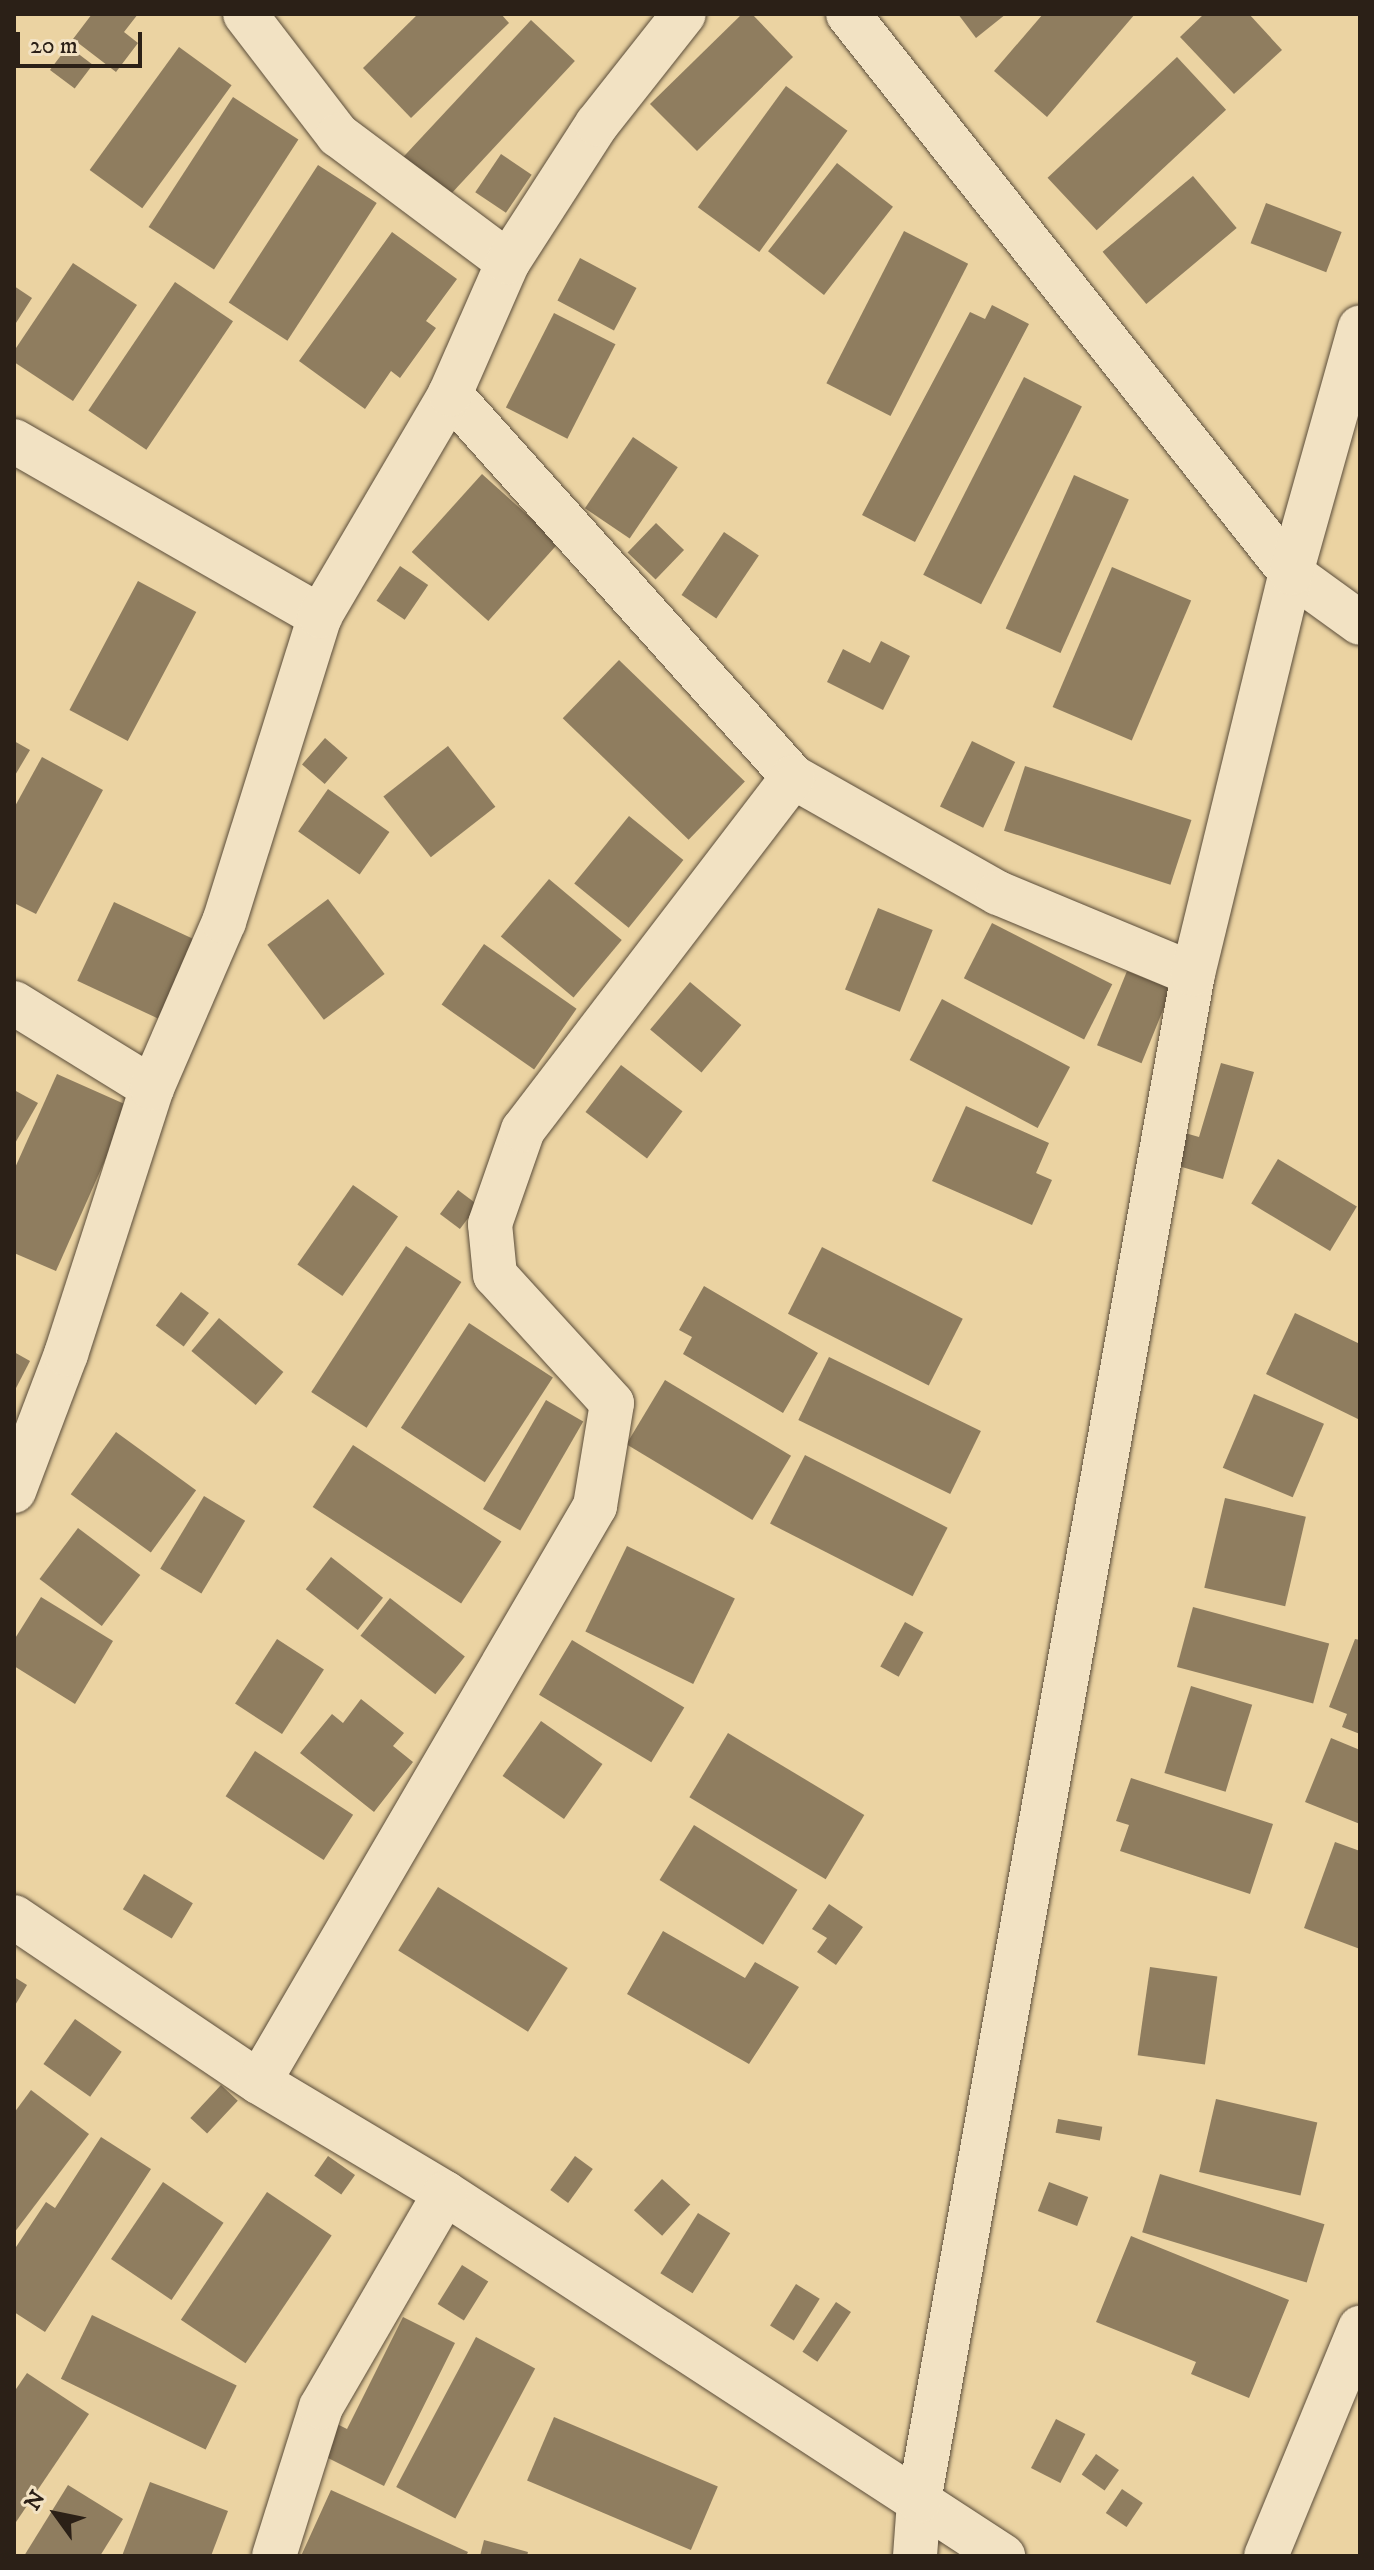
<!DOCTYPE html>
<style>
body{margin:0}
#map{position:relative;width:1374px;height:2570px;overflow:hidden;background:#ebd3a2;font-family:"IM FELL DW Pica",serif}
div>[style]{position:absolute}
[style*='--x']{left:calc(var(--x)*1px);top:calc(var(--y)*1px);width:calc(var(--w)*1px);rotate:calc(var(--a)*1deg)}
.building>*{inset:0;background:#8f7d5f;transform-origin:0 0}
.roads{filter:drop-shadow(0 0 2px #5b4d3a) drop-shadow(0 0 2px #5b4d3a)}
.minor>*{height:44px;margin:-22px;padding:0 22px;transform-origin:22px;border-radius:22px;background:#f2e2c3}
span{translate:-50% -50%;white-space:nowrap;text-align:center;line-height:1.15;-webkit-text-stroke:8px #f2e2c3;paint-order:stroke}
.frame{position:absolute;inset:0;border:16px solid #2b2017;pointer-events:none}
.north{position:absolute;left:16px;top:2474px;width:80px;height:80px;-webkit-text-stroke:6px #f2e2c3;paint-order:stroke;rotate:303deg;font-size:22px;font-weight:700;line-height:32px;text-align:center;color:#2b2017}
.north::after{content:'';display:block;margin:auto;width:28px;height:36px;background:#2b2017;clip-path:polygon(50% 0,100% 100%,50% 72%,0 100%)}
.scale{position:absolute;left:16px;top:32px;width:126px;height:36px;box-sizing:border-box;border:4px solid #2b2017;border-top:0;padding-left:10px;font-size:24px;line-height:28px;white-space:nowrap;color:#2b2017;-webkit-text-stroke:6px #f2e2c3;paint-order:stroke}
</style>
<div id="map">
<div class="building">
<div style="clip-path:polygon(92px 14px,138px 14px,124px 32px,138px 43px,116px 72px,73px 39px)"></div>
<div style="clip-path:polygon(418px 14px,501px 14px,509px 23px,411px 118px,363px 68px)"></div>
<div style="clip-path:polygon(742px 14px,752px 14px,793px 57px,697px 151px,650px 104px)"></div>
<div style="clip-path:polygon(958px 14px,1006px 14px,976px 38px)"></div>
<div style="clip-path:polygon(1043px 14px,1135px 14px,1047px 117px,994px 71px)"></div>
<div style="clip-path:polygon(1204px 14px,1249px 14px,1282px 50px,1234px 94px,1180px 37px)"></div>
<div style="left:531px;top:20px;width:60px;height:190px;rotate:43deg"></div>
<div style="left:68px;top:46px;width:31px;height:30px;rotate:37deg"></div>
<div style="left:179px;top:47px;width:65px;height:152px;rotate:36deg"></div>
<div style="left:1177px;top:57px;width:72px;height:177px;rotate:47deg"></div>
<div style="left:786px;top:86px;width:76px;height:150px;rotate:36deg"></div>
<div style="left:233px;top:97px;width:78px;height:155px;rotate:33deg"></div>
<div style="left:501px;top:154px;width:37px;height:46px;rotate:34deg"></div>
<div style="left:837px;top:163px;width:71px;height:112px;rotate:38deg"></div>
<div style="left:318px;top:165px;width:70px;height:164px;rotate:33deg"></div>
<div style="left:1193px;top:176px;width:68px;height:118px;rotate:50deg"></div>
<div style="left:1266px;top:203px;width:81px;height:43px;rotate:21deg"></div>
<div style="left:904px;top:231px;width:72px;height:171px;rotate:27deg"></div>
<div style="clip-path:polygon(392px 232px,457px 279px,426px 321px,436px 328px,400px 378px,391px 371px,365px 409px,299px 361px)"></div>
<div style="left:580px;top:258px;width:64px;height:48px;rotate:28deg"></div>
<div style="clip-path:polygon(73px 263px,137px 305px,73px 401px,14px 362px,14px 351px)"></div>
<div style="left:175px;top:282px;width:70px;height:155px;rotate:34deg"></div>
<div style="clip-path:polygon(14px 286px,32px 298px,14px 326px)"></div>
<div style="clip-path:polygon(992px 305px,1029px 324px,915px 542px,862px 515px,970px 312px,985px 319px)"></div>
<div style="left:554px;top:313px;width:69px;height:106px;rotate:27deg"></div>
<div style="left:1024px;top:377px;width:65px;height:222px;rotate:27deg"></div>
<div style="left:633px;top:437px;width:54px;height:86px;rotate:34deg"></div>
<div style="left:482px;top:474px;width:103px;height:105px;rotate:42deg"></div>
<div style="left:1074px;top:475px;width:60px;height:168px;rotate:24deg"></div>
<div style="left:656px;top:523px;width:39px;height:41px;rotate:44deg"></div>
<div style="left:724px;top:532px;width:42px;height:76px;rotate:34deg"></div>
<div style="left:400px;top:566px;width:34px;height:42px;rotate:34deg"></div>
<div style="left:1112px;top:567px;width:86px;height:152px;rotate:23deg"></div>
<div style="left:138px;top:581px;width:66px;height:146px;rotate:28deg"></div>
<div style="clip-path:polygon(881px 641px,910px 656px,883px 710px,827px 682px,843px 649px,870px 663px)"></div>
<div style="left:619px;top:660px;width:175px;height:81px;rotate:44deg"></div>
<div style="left:325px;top:738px;width:30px;height:35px;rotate:41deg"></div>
<div style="clip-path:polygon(14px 741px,30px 750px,14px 777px)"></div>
<div style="left:972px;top:741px;width:48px;height:73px;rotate:26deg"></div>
<div style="left:448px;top:746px;width:77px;height:82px;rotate:52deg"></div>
<div style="clip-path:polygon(42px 757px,103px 790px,36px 914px,14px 903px,14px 808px)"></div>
<div style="left:1025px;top:766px;width:175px;height:68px;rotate:18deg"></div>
<div style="left:328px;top:789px;width:75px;height:52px;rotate:35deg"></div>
<div style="left:629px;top:816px;width:70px;height:87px;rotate:39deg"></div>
<div style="left:549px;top:879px;width:95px;height:75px;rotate:40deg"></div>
<div style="left:328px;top:899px;width:94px;height:76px;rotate:53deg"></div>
<div style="left:114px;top:902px;width:90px;height:87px;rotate:25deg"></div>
<div style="left:878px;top:908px;width:59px;height:88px;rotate:22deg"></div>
<div style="left:992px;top:923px;width:135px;height:62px;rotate:27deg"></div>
<div style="left:484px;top:944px;width:113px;height:74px;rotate:35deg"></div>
<div style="left:1127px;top:971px;width:48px;height:80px;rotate:22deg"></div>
<div style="left:690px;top:982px;width:67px;height:62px;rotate:40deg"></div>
<div style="left:942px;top:999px;width:145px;height:69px;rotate:28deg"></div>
<div style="clip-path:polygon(1221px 1063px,1254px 1072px,1223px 1179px,1175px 1165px,1185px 1133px,1199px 1137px)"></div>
<div style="left:621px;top:1065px;width:77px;height:59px;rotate:37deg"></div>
<div style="clip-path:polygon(57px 1074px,129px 1106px,56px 1271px,14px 1253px,14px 1170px)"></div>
<div style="clip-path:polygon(14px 1090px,38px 1103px,14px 1145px)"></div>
<div style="clip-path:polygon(966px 1106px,1049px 1143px,1036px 1173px,1052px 1180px,1032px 1225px,932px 1181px)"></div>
<div style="left:1278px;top:1159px;width:92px;height:52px;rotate:31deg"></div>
<div style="left:353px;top:1185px;width:55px;height:97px;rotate:35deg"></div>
<div style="left:458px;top:1190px;width:25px;height:30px;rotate:37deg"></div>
<div style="left:406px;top:1246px;width:66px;height:174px;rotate:33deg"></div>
<div style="left:822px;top:1247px;width:158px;height:75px;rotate:27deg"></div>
<div style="clip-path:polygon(704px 1286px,818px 1353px,783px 1413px,683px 1354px,692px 1337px,679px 1330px)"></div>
<div style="left:181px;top:1292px;width:35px;height:42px;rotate:37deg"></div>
<div style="clip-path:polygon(1295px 1313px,1360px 1344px,1360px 1420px,1266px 1374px)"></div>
<div style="left:219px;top:1318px;width:84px;height:43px;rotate:40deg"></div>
<div style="left:469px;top:1323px;width:100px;height:125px;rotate:33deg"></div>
<div style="clip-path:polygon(14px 1352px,30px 1361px,14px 1392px)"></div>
<div style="left:829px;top:1357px;width:169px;height:70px;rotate:26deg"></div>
<div style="left:665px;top:1380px;width:147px;height:75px;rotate:31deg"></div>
<div style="left:1254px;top:1394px;width:76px;height:80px;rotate:23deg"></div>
<div style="left:546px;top:1400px;width:43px;height:126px;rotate:30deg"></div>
<div style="left:116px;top:1432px;width:99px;height:77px;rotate:36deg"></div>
<div style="left:353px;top:1445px;width:177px;height:74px;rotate:33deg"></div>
<div style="left:805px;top:1455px;width:160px;height:77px;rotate:27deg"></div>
<div style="left:204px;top:1496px;width:48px;height:85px;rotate:31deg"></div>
<div style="left:1225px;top:1498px;width:83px;height:92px;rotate:13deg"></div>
<div style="left:78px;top:1528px;width:78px;height:64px;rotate:37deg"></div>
<div style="left:627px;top:1546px;width:120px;height:95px;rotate:26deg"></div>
<div style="left:331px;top:1557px;width:66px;height:41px;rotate:38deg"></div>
<div style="clip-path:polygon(41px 1597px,113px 1641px,75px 1704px,14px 1666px,14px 1640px)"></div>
<div style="left:390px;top:1598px;width:95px;height:48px;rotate:38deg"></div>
<div style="left:1193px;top:1607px;width:141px;height:62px;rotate:15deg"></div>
<div style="left:905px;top:1622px;width:21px;height:51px;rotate:29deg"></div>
<div style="left:277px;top:1639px;width:56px;height:77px;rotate:33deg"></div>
<div style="clip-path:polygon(1355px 1639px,1360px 1640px,1360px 1734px,1342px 1727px,1347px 1714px,1329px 1707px)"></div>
<div style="left:572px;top:1640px;width:131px;height:64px;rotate:31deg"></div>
<div style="left:1191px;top:1686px;width:64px;height:91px;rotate:17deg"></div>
<div style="clip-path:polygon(361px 1699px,404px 1733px,393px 1746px,413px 1762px,374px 1812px,300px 1753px,332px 1714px,343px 1723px)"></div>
<div style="left:541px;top:1721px;width:75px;height:67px;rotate:35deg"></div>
<div style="left:728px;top:1733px;width:159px;height:75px;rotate:31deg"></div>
<div style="clip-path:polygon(1331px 1738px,1360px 1750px,1360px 1824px,1305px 1802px)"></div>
<div style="left:255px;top:1751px;width:117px;height:54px;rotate:33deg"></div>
<div style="clip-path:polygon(1131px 1778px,1273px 1824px,1250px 1894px,1120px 1851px,1129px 1825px,1116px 1821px)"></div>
<div style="left:694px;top:1825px;width:122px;height:65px;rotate:32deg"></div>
<div style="clip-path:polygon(1335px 1842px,1360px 1851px,1360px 1949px,1304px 1928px)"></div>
<div style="left:144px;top:1874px;width:57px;height:41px;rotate:31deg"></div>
<div style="left:438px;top:1887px;width:153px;height:75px;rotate:32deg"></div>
<div style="clip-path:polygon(829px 1904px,863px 1927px,836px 1965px,817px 1952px,827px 1938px,812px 1929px)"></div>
<div style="clip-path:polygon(663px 1931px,745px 1978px,755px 1962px,799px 1987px,749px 2064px,627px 1994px)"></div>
<div style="left:1150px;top:1967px;width:68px;height:89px;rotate:8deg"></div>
<div style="clip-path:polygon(14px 1977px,27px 1985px,14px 2007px)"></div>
<div style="left:75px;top:2019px;width:57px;height:55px;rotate:35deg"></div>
<div style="left:221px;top:2085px;width:23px;height:45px;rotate:43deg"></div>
<div style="clip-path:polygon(31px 2090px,89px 2134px,14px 2233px,14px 2113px)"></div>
<div style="left:1216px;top:2099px;width:104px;height:75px;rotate:13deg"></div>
<div style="left:1058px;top:2119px;width:45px;height:14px;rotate:10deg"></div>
<div style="clip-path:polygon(101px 2137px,151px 2169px,45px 2332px,14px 2312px,14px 2250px,46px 2202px,55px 2208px)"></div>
<div style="left:328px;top:2156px;width:33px;height:24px;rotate:35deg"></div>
<div style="left:575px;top:2156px;width:22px;height:42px;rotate:36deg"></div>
<div style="left:1160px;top:2174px;width:172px;height:61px;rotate:17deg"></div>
<div style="left:662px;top:2179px;width:38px;height:42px;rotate:42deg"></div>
<div style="left:163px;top:2182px;width:73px;height:93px;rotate:34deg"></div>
<div style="left:1049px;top:2182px;width:42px;height:31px;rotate:21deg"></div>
<div style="left:267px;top:2192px;width:78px;height:154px;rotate:34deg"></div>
<div style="left:698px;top:2213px;width:38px;height:71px;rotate:32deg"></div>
<div style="clip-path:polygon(1131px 2236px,1289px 2300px,1249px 2398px,1191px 2374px,1196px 2362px,1096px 2322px)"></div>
<div style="left:462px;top:2265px;width:31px;height:46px;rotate:32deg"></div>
<div style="left:796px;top:2284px;width:28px;height:49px;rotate:32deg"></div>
<div style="left:836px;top:2302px;width:18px;height:60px;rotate:34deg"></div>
<div style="left:92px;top:2315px;width:161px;height:71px;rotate:26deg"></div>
<div style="clip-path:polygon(403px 2317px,455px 2343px,384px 2486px,320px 2454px,335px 2423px,347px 2429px)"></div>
<div style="left:476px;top:2337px;width:67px;height:170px;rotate:28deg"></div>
<div style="clip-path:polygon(27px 2373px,89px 2414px,14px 2525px,14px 2392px)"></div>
<div style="left:554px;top:2417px;width:178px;height:69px;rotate:23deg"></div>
<div style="left:1056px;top:2419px;width:33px;height:55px;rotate:27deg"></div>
<div style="left:1096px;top:2454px;width:28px;height:25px;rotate:35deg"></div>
<div style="clip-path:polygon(150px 2482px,228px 2511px,211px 2556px,122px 2556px)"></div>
<div style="clip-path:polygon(68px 2485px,123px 2519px,100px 2556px,24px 2556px)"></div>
<div style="left:1122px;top:2489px;width:25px;height:29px;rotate:34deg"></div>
<div style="clip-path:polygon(331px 2490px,468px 2552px,466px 2556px,301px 2556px)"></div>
<div style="clip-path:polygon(484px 2540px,528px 2552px,527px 2556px,480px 2556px)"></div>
</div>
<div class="roads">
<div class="minor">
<div style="--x:245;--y:14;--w:153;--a:52.5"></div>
<div style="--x:338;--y:135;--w:212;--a:36.8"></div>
<div style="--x:848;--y:14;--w:713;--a:51.6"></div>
<div style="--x:1291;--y:573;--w:85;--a:35.9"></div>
<div style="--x:450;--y:394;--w:514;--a:48.15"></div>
<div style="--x:793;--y:777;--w:236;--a:29.5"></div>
<div style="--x:998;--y:893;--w:211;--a:22.6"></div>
<div style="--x:14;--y:441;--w:353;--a:29.8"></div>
<div style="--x:14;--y:1003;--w:162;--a:31.6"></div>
<div style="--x:14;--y:1491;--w:147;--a:-69.2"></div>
<div style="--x:66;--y:1354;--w:280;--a:-72.1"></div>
<div style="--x:152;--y:1088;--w:181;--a:-66.6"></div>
<div style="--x:224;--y:922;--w:321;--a:-72.6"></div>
<div style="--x:320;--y:616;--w:257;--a:-59.6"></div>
<div style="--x:450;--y:394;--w:144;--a:-66.3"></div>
<div style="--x:508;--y:262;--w:164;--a:-57.2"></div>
<div style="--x:597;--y:124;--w:140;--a:-51.7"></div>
<div style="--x:14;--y:1917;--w:295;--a:34"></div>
<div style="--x:259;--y:2082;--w:217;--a:30.8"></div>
<div style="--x:445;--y:2193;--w:666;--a:33.05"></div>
<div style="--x:259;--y:2082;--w:667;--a:-59.74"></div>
<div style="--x:595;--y:1506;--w:104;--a:-80.6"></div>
<div style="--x:612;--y:1403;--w:173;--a:-132.4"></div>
<div style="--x:495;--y:1275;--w:51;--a:-95.6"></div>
<div style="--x:490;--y:1224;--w:100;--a:-70.7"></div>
<div style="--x:523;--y:1130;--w:444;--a:-52.6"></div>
<div style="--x:274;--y:2556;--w:156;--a:-72.5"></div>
<div style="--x:321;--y:2407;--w:247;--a:-59.9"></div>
<div style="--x:915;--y:2556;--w:55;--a:-85.8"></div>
<div style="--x:919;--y:2501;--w:1551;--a:-79.83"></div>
<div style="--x:1193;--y:974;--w:413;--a:-76.3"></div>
<div style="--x:1291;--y:573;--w:255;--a:-74.3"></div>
<div style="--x:1266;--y:2556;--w:247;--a:-67.6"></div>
</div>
</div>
<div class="frame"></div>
<div class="north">N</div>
<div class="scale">20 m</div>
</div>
